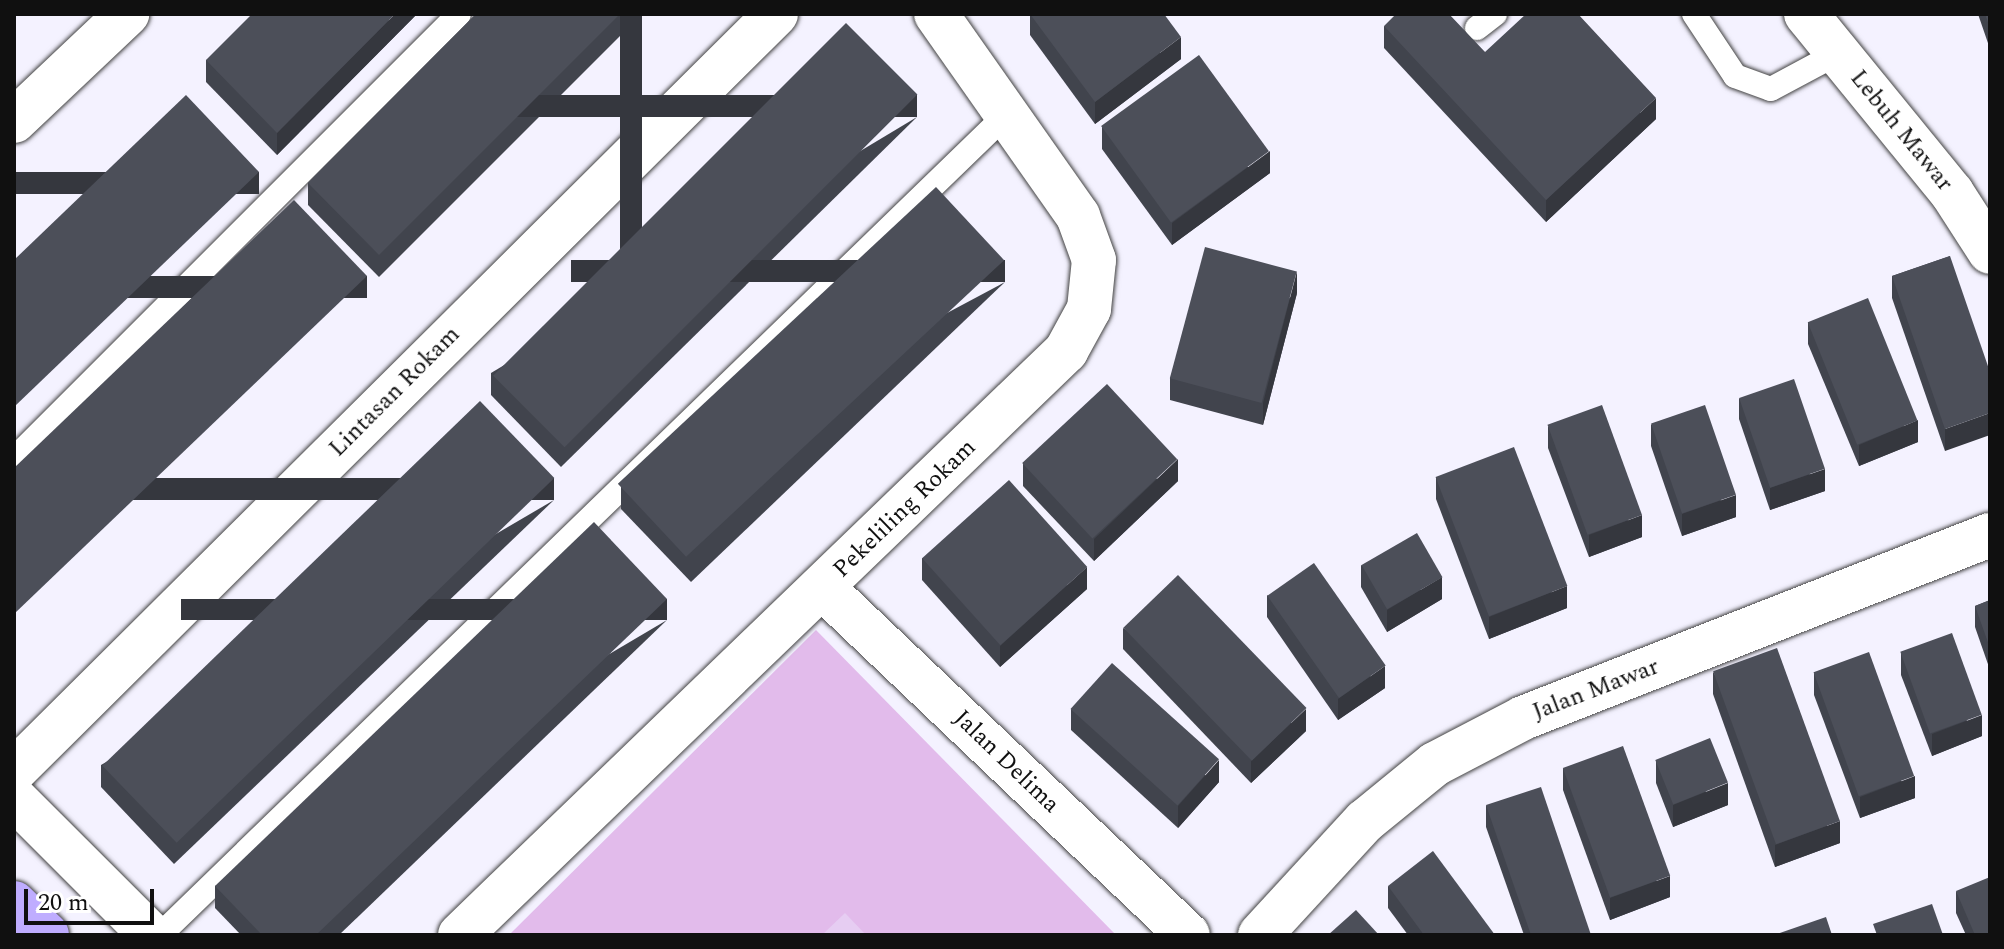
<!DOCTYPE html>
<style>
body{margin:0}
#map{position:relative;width:2004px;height:949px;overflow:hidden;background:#f4f2ff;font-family:Spectral,serif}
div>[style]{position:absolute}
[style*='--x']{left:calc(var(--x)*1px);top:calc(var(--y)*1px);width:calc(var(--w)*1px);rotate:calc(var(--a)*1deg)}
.green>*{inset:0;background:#e2bbeb}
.pitch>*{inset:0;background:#e6cdf2}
.roads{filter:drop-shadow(0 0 2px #434343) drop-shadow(0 0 2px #434343)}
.service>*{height:24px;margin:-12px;padding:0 12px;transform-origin:12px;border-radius:12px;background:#fff}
.minor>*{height:44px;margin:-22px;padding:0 22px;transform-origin:22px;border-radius:22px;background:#fff}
.secondary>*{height:44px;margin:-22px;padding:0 22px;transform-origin:22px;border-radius:22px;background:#bfadff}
.wall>*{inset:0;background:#41444d}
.shaded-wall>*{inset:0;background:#35373e;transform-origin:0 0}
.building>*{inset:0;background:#4c4f59;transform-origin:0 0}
span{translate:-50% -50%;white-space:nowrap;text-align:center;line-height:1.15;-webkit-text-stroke:8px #fff;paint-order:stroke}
.street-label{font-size:24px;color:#101010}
.frame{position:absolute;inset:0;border:16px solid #101010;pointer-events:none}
.scale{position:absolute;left:24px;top:889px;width:130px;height:36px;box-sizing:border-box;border:4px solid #101010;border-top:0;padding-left:10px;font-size:24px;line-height:28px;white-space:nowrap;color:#101010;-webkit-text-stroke:6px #fff;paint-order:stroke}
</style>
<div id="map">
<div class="green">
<div style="clip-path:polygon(816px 630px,1116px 935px,509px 935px)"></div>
</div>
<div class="pitch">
<div style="clip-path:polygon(845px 913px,866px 935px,822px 935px)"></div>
</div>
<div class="roads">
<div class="service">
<div style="--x:1694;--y:14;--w:74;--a:56.5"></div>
<div style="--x:1735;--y:76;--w:38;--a:20"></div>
<div style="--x:1771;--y:89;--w:76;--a:-28.2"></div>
<div style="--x:1477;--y:28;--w:23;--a:-38"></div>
<div style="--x:14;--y:459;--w:629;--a:-45"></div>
<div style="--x:160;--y:935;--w:1182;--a:-44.11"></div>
</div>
<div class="minor">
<div style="--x:1806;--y:14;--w:231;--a:50.8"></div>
<div style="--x:1952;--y:193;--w:70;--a:57.2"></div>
<div style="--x:14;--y:121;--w:156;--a:-43.4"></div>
<div style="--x:824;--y:589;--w:502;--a:43.55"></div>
<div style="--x:14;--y:771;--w:1074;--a:-44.81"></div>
<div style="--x:14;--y:798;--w:194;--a:45"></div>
<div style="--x:460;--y:935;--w:842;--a:-43.94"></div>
<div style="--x:1066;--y:351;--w:48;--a:-61.3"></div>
<div style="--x:1089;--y:309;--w:49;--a:-84.2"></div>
<div style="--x:1094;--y:260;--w:47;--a:-110"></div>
<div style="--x:1078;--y:216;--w:247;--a:-125.1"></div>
<div style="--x:1260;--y:935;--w:155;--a:-47.4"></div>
<div style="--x:1365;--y:821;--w:90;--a:-39.2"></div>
<div style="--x:1435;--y:764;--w:99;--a:-27.6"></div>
<div style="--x:1523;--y:718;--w:502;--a:-21.4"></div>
</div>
<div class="secondary">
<div style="--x:14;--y:903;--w:46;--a:44.1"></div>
</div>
</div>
<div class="wall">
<div style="clip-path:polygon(417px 14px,277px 155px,206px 82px,206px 60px)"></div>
<div style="clip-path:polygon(476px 14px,642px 14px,379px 277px,308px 205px,308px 183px)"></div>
<div style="clip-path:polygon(1030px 14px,1181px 59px,1095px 124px,1030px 35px)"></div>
<div style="clip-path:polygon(1978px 14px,1990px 14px,1990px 49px)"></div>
<div style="clip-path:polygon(1384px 26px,1485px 52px,1656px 119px,1546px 222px,1384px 48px)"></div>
<div style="clip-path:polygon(917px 117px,561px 467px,491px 395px,491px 373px)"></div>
<div style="clip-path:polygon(1102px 127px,1270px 173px,1172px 245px,1102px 149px)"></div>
<div style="clip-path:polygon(1950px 256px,1945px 451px,1892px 298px,1892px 276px)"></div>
<div style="clip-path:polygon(1005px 282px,691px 582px,621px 509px,621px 487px)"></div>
<div style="clip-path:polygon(1297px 293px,1263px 425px,1170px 400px,1170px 378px)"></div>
<div style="clip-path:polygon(1808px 322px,1918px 442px,1859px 466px,1808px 344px)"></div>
<div style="clip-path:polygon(1739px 398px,1825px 491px,1770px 510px,1739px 419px)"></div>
<div style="clip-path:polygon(1651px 424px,1736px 517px,1682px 536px,1651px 446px)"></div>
<div style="clip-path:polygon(1548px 426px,1642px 537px,1589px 557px,1548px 448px)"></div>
<div style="clip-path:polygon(1023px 464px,1178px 481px,1094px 561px,1023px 486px)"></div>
<div style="clip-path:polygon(1436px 477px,1567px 608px,1489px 639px,1436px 499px)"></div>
<div style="clip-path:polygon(554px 500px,174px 864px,101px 787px,101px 765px)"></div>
<div style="clip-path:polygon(922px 558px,1087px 589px,1000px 667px,922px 580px)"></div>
<div style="clip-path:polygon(1361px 565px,1442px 599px,1387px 632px,1361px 587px)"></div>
<div style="clip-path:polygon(1267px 595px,1385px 688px,1338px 720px,1267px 617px)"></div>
<div style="clip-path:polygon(1990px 600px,1990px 670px,1975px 627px,1975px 606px)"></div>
<div style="clip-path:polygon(667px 620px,339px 935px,241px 935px,215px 908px,215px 886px)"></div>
<div style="clip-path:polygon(1123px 628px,1306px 731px,1251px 783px,1123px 649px)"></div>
<div style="clip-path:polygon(1901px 653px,1982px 736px,1932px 756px,1901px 675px)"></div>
<div style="clip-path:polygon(1713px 672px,1840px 843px,1775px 867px,1713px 694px)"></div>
<div style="clip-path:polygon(1814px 673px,1915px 798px,1860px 818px,1814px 695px)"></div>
<div style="clip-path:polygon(1071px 709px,1219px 782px,1178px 828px,1071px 730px)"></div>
<div style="clip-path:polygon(1656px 761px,1728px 805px,1673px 827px,1656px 783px)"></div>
<div style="clip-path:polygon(1563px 768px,1670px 897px,1610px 920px,1563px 790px)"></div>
<div style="clip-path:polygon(1486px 805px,1591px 935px,1524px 935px,1486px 827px)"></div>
<div style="clip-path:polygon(1388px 886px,1495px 935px,1408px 935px,1388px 908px)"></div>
<div style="clip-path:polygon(1956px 891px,1990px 935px,1966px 935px,1956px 913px)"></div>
</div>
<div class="shaded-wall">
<div style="clip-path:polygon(395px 14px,417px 14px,277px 155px,277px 133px)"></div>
<div style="left:620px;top:14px;width:22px;height:341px"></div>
<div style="clip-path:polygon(1181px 37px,1181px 59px,1095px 124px,1095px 102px)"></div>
<div style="left:917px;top:95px;width:22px;height:499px;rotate:90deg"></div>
<div style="clip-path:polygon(1656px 98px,1656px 119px,1546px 222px,1546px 200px)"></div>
<div style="clip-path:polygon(1270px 151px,1270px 173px,1172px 245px,1172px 223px)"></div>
<div style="left:259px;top:172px;width:22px;height:339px;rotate:90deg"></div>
<div style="left:1005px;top:260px;width:22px;height:434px;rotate:90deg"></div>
<div style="clip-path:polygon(1297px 271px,1297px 293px,1263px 425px,1263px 403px)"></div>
<div style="left:367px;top:276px;width:22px;height:489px;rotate:90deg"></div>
<div style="clip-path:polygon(1990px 413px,1990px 435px,1945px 451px,1945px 429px)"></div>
<div style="clip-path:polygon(1918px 420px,1918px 442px,1859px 466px,1859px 445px)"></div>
<div style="clip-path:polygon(1178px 459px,1178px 481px,1094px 561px,1094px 539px)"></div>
<div style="clip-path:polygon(1825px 469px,1825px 491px,1770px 510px,1770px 488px)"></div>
<div style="left:554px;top:478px;width:22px;height:526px;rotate:90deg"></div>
<div style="clip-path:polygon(1736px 495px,1736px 517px,1682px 536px,1682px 514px)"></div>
<div style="clip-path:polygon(1642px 515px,1642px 537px,1589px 557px,1589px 535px)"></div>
<div style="clip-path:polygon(1087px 567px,1087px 589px,1000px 667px,1000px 646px)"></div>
<div style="clip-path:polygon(1442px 577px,1442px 599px,1387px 632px,1387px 610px)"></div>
<div style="clip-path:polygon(1567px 586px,1567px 608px,1489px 639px,1489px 617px)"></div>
<div style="left:667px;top:599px;width:21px;height:486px;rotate:90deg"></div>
<div style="clip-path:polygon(1385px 666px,1385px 688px,1338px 720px,1338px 699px)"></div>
<div style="clip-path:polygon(1306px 709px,1306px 731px,1251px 783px,1251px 761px)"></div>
<div style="clip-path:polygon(1982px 715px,1982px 736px,1932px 756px,1932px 734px)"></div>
<div style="clip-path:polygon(1219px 760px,1219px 782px,1178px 828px,1178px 806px)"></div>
<div style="clip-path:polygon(1915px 776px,1915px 798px,1860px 818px,1860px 797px)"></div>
<div style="clip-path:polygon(1728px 783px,1728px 805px,1673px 827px,1673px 805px)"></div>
<div style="clip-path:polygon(1840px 821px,1840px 843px,1775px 867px,1775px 845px)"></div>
<div style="clip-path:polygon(1670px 876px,1670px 897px,1610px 920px,1610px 898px)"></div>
</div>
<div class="building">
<div style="clip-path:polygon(252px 14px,395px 14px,277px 133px,206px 60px)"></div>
<div style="clip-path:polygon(476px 14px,620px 14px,379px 255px,308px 183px)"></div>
<div style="clip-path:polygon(1030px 14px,1164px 14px,1181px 37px,1095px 102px)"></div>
<div style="clip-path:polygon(1396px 14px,1449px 14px,1485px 52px,1526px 14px,1578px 14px,1656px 98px,1546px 200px,1384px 26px)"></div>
<div style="clip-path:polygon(1985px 14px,1990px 14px,1990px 28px)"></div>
<div style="left:846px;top:23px;width:101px;height:499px;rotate:45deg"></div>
<div style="left:1199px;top:55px;width:119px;height:121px;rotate:54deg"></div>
<div style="clip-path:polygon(186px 95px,259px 172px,14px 407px,14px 260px)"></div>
<div style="left:936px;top:187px;width:100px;height:435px;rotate:47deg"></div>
<div style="clip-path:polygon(294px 200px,367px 276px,14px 614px,14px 468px)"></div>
<div style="left:1205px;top:247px;width:95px;height:136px;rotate:15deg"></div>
<div style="clip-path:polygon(1950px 256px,1990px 372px,1990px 413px,1945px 429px,1892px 276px)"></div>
<div style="left:1868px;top:298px;width:132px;height:65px;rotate:68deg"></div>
<div style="left:1794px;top:379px;width:95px;height:58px;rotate:71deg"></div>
<div style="left:1107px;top:384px;width:103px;height:116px;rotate:47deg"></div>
<div style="left:480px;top:401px;width:107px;height:525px;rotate:46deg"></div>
<div style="left:1602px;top:405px;width:117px;height:58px;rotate:70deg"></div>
<div style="left:1705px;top:405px;width:95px;height:57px;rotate:71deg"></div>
<div style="left:1514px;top:447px;width:149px;height:84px;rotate:69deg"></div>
<div style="left:1009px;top:480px;width:117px;height:117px;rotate:48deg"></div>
<div style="clip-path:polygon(594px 522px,667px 599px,316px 935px,262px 935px,215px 886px)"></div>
<div style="left:1417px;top:533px;width:51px;height:64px;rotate:60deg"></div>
<div style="left:1314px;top:563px;width:125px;height:57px;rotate:55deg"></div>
<div style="left:1178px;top:575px;width:185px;height:76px;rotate:46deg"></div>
<div style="clip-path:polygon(1990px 600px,1990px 648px,1975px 606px)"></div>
<div style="left:1952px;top:633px;width:87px;height:55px;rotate:70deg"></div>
<div style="left:1777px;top:648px;width:184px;height:68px;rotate:70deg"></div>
<div style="left:1869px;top:652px;width:132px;height:59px;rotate:70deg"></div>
<div style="left:1112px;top:663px;width:144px;height:62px;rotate:42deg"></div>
<div style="left:1710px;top:738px;width:48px;height:59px;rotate:68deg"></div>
<div style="left:1623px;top:746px;width:138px;height:64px;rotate:70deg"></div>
<div style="clip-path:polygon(1541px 787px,1591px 935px,1531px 935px,1486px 805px)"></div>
<div style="clip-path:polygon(1433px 851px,1495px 935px,1424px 935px,1388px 886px)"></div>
<div style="clip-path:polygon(1990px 877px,1990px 935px,1975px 935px,1956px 891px)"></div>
<div style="clip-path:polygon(1932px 904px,1943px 935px,1877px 935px,1873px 924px)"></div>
<div style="clip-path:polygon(1356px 910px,1379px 935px,1328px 935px)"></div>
<div style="clip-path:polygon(1826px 917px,1832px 935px,1774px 935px)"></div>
</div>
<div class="street-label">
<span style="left:1901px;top:131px;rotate:51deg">Lebuh Mawar</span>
<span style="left:395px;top:392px;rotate:-45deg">Lintasan Rokam</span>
<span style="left:905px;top:509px;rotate:-44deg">Pekeliling Rokam</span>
<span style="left:1596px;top:690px;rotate:-21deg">Jalan Mawar</span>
<span style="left:1006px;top:762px;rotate:44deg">Jalan Delima</span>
</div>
<div class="frame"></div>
<div class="scale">20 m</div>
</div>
